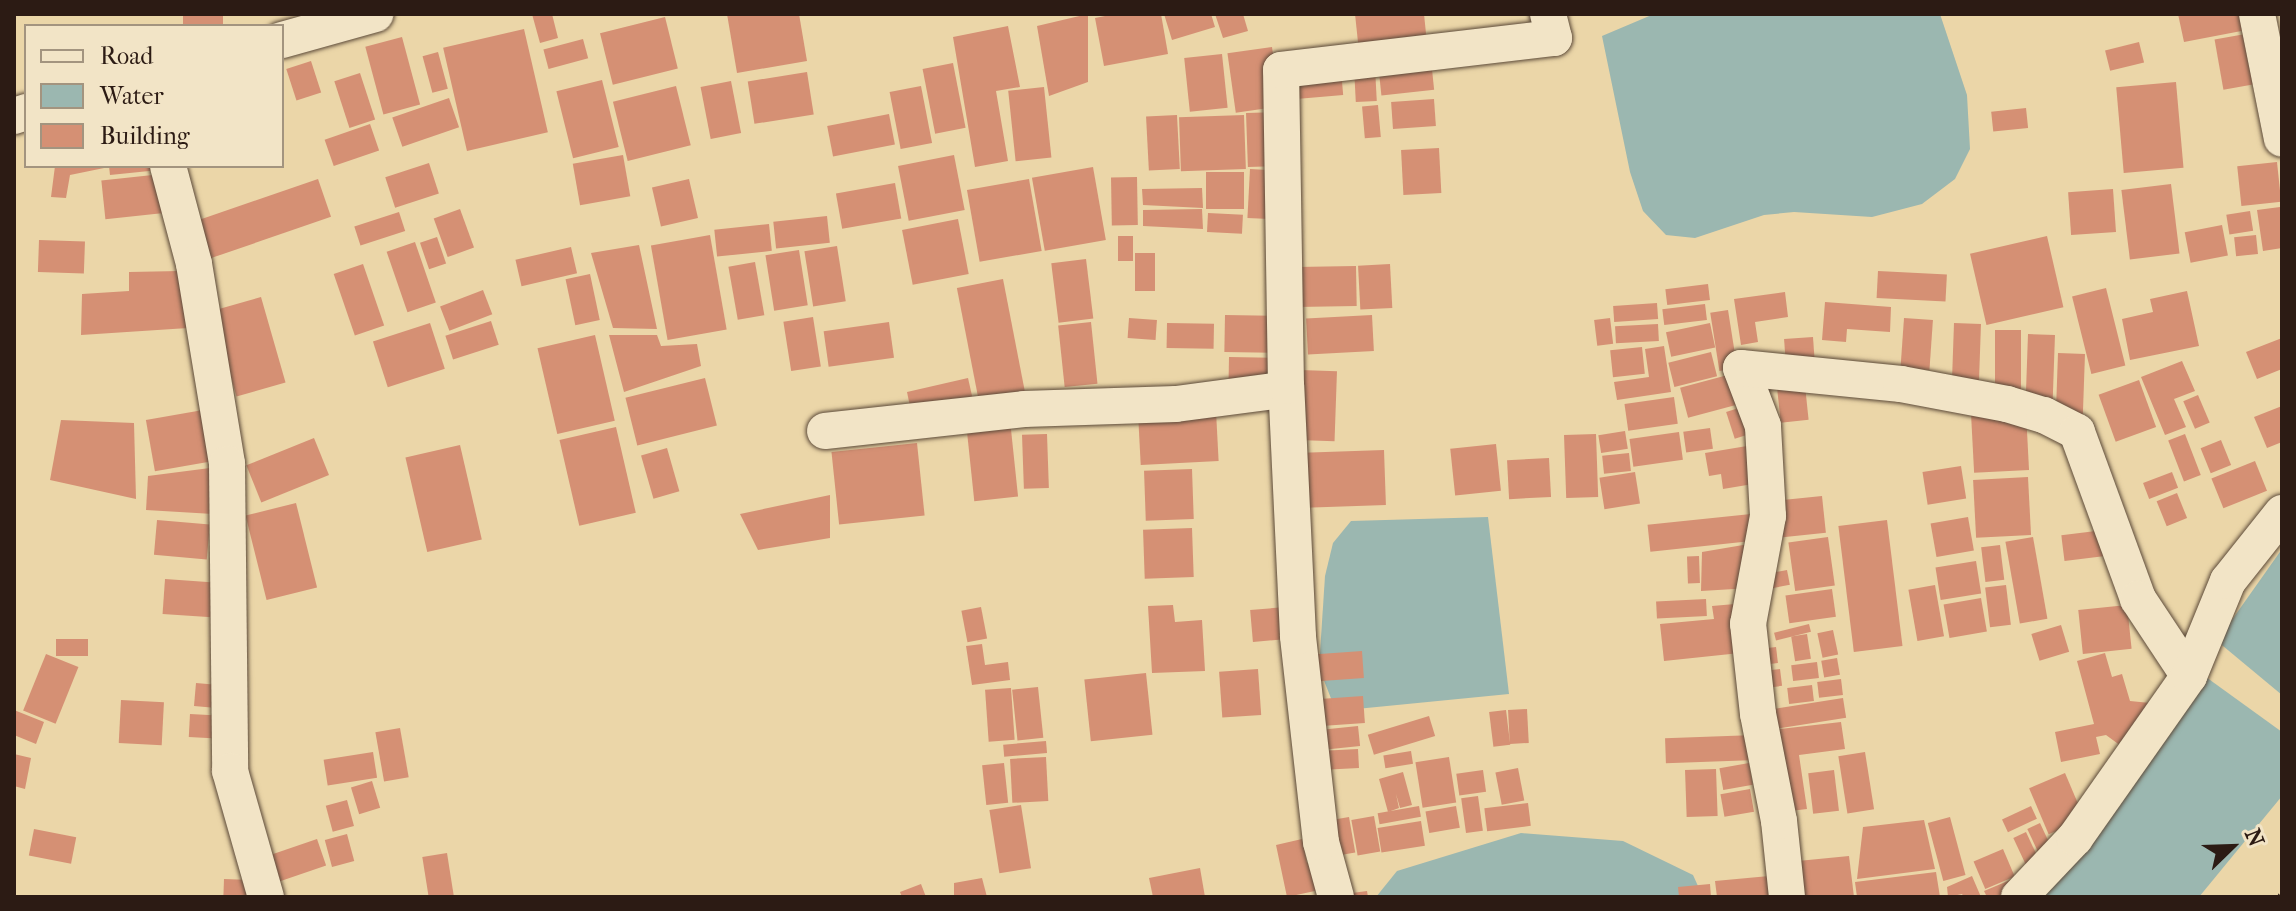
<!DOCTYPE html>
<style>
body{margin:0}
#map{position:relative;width:2296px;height:911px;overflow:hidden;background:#ebd6a8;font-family:"IM FELL French Canon",serif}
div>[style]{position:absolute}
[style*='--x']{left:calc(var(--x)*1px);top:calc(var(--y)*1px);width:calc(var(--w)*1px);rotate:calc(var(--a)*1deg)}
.water>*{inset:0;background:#9bb7b0}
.building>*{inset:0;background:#d59074;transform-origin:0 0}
.roads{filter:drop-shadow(0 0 2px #5c4a39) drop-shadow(0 0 2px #5c4a39)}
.minor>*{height:36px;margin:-18px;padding:0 18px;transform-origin:18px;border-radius:18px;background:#f2e4c6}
.rail>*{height:9px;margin-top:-4.5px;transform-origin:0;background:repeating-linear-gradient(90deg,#f2e4c6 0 18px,#2c1b14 0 36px);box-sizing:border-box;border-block:2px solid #2c1b14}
span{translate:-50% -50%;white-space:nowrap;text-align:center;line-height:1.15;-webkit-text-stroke:8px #f2e4c6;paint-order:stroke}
.frame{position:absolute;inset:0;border:16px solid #2c1b14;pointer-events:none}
.legend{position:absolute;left:24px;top:24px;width:260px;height:144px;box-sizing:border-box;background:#f2e4c6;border:2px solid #a3947f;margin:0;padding:10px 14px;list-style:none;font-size:24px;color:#2c1b14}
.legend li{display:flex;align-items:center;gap:16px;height:40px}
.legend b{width:40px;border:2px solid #a3947f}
.north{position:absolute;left:2192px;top:807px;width:80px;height:80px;-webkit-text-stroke:6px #f2e4c6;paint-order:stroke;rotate:67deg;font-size:22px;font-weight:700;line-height:32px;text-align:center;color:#2c1b14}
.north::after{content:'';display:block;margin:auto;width:28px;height:36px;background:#2c1b14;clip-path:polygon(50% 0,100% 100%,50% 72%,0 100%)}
</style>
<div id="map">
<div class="water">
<div style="clip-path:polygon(1654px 14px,1940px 14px,1967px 95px,1970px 149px,1955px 179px,1922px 204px,1872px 217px,1794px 212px,1764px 215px,1695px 238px,1666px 235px,1643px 211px,1630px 172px,1602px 36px)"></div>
<div style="clip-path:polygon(1488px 517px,1509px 694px,1336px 711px,1319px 668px,1325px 576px,1333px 543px,1351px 521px)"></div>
<div style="clip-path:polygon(2282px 549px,2282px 695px,2217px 641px)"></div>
<div style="clip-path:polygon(2199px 672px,2282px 732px,2282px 796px,2199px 897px,2043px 897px)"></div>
<div style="clip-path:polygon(1521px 833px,1623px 841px,1693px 875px,1703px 897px,1376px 897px,1397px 871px)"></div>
</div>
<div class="building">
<div style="left:183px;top:14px;width:40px;height:12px"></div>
<div style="clip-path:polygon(532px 14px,552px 14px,558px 38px,540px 43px)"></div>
<div style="clip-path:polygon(727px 14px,799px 14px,807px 61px,737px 73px)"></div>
<div style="clip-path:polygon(1088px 14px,1088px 82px,1049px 96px,1037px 26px)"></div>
<div style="clip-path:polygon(1115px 14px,1161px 14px,1168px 54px,1104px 66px,1095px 18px)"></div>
<div style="clip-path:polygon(1164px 14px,1211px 14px,1215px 27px,1172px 40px)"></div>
<div style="clip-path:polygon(1215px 14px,1243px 14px,1248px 31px,1223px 38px)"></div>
<div style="clip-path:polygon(1355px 14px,1424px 14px,1428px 53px,1360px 61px)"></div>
<div style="clip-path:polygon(2178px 14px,2254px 14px,2257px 28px,2184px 42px)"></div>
<div style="left:665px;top:17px;width:53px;height:67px;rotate:76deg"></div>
<div style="clip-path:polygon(1008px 26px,1020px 87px,996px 91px,1008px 161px,975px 167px,953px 37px)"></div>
<div style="left:524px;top:29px;width:106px;height:83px;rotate:77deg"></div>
<div style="left:2251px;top:33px;width:51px;height:37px;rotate:80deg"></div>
<div style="left:402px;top:37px;width:70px;height:38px;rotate:75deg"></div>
<div style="left:583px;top:39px;width:20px;height:41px;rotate:75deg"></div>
<div style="left:2139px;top:42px;width:21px;height:35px;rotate:76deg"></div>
<div style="left:1272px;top:47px;width:60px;height:45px;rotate:82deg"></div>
<div style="left:438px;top:52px;width:38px;height:16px;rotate:75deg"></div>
<div style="left:1222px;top:54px;width:54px;height:38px;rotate:84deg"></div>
<div style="left:1431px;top:60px;width:30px;height:53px;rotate:84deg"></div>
<div style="left:311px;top:61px;width:33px;height:26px;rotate:72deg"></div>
<div style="left:953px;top:63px;width:66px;height:31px;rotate:79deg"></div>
<div style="left:1375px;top:67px;width:34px;height:21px;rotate:87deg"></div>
<div style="left:1341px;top:70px;width:25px;height:44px;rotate:85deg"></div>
<div style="left:807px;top:72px;width:43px;height:60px;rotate:81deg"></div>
<div style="left:360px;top:73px;width:49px;height:27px;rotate:72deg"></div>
<div style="left:602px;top:80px;width:69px;height:47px;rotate:76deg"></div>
<div style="left:731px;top:81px;width:53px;height:31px;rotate:79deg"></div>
<div style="left:2176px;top:82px;width:86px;height:60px;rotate:85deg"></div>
<div style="left:676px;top:86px;width:61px;height:65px;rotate:76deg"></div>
<div style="left:921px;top:86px;width:58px;height:32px;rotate:79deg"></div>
<div style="left:1044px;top:87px;width:71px;height:36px;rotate:84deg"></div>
<div style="left:449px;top:98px;width:31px;height:60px;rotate:71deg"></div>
<div style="left:1434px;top:99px;width:27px;height:43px;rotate:86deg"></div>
<div style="left:1378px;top:105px;width:32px;height:16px;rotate:85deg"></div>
<div style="left:2026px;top:108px;width:20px;height:35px;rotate:84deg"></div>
<div style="left:1278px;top:112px;width:54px;height:32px;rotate:88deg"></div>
<div style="left:889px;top:114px;width:31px;height:63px;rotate:79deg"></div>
<div style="left:1177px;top:115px;width:54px;height:31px;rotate:87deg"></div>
<div style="left:1244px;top:115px;width:54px;height:65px;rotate:88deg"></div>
<div style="left:370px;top:124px;width:28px;height:48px;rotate:71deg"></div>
<div style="left:1439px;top:148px;width:45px;height:38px;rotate:87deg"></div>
<div style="left:623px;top:155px;width:42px;height:51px;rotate:80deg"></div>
<div style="left:954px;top:155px;width:56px;height:57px;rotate:79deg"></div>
<div style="left:2277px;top:162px;width:40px;height:40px;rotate:84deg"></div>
<div style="left:429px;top:163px;width:32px;height:46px;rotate:72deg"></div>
<div style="clip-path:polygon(55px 166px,109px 166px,109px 167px,70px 175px,66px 198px,51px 197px)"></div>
<div style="clip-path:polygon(109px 166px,159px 166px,159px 170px,110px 175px)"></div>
<div style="left:1093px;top:167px;width:74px;height:62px;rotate:80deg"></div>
<div style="left:1250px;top:169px;width:22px;height:49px;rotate:3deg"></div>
<div style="left:1244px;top:172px;width:37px;height:38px;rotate:90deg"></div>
<div style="left:162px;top:174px;width:39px;height:61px;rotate:84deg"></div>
<div style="left:1137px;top:177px;width:48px;height:26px;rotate:89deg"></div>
<div style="left:318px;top:179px;width:40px;height:133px;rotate:71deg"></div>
<div style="left:689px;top:179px;width:40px;height:38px;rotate:77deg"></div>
<div style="left:1029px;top:179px;width:73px;height:63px;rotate:80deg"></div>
<div style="left:895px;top:183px;width:36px;height:60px;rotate:80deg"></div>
<div style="left:2171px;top:184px;width:70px;height:50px;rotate:83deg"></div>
<div style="clip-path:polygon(1202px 188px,1203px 208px,1143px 205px,1142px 189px)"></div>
<div style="left:2113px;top:189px;width:43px;height:45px;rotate:86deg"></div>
<div style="clip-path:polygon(2280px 207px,2282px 248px,2263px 251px,2257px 210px)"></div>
<div style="left:460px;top:209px;width:41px;height:28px;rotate:70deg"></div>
<div style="clip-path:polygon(1202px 209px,1203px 229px,1143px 226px,1143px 210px)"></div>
<div style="left:2250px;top:211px;width:20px;height:24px;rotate:81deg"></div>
<div style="left:399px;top:212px;width:20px;height:47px;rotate:72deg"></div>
<div style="left:1208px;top:213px;width:35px;height:19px;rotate:3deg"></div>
<div style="left:827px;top:216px;width:27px;height:54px;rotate:84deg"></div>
<div style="left:958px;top:219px;width:56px;height:57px;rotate:79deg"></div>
<div style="left:769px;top:224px;width:27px;height:55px;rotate:84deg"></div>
<div style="left:2222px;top:225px;width:31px;height:38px;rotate:79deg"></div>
<div style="left:710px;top:235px;width:96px;height:60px;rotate:80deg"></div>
<div style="left:2256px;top:235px;width:19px;height:22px;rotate:84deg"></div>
<div style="left:1118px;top:236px;width:15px;height:25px"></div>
<div style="left:2047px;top:236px;width:73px;height:79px;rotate:77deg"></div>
<div style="left:437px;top:237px;width:28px;height:18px;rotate:71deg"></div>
<div style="left:39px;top:240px;width:46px;height:32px;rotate:2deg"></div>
<div style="left:415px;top:242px;width:64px;height:30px;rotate:71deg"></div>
<div style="clip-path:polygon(639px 245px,657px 329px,613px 328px,591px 253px)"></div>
<div style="left:837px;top:246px;width:56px;height:33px;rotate:81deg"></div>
<div style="left:571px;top:247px;width:27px;height:57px;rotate:77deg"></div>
<div style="left:799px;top:250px;width:56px;height:34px;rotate:81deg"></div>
<div style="left:1135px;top:253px;width:20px;height:38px"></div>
<div style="left:1086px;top:259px;width:60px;height:35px;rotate:83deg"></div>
<div style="left:755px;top:262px;width:54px;height:27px;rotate:80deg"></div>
<div style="left:363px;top:264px;width:65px;height:31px;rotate:71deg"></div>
<div style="left:1390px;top:264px;width:44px;height:32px;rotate:87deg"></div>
<div style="left:1356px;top:266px;width:40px;height:60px;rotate:89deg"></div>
<div style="clip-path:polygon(180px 271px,188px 328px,81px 335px,82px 294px,129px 291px,129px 272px)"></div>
<div style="left:1878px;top:271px;width:69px;height:27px;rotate:3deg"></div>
<div style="left:590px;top:274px;width:47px;height:25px;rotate:78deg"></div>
<div style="left:1003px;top:279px;width:123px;height:47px;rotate:79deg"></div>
<div style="left:1708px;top:284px;width:16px;height:43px;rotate:83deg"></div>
<div style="left:2106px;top:288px;width:80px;height:35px;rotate:76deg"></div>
<div style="left:483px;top:290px;width:26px;height:46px;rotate:69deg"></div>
<div style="clip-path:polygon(2187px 291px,2199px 346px,2130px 360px,2122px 319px,2153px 312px,2150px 299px)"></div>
<div style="clip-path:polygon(1785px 292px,1788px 317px,1755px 322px,1758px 342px,1741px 345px,1734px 299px)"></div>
<div style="left:261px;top:297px;width:89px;height:51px;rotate:74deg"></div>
<div style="clip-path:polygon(1825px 302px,1891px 307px,1890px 332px,1847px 329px,1846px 342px,1822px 340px)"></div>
<div style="left:1657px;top:303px;width:16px;height:44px;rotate:86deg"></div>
<div style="left:1705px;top:304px;width:16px;height:43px;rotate:83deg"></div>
<div style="left:1728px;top:310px;width:59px;height:18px;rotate:81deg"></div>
<div style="left:1225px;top:315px;width:53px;height:37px;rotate:1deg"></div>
<div style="left:1372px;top:315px;width:36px;height:66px;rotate:87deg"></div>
<div style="left:813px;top:317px;width:50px;height:30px;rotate:81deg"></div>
<div style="left:1129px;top:318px;width:28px;height:20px;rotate:4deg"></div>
<div style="left:1610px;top:318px;width:26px;height:16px;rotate:83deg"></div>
<div style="left:1904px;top:318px;width:29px;height:50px;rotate:4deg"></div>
<div style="left:491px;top:321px;width:25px;height:48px;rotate:72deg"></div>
<div style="left:889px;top:322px;width:36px;height:66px;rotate:82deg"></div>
<div style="left:1091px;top:322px;width:62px;height:33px;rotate:84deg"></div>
<div style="left:430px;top:323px;width:48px;height:60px;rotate:72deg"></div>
<div style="left:1167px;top:323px;width:47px;height:25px;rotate:1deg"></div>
<div style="left:1710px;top:323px;width:25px;height:45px;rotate:78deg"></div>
<div style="left:1954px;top:323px;width:27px;height:69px;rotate:2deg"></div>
<div style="left:1658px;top:324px;width:17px;height:43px;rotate:87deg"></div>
<div style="left:1995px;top:330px;width:26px;height:69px"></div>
<div style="left:2028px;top:334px;width:27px;height:70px;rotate:2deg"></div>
<div style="left:595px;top:335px;width:88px;height:59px;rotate:77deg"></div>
<div style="clip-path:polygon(609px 335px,657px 335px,661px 346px,697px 344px,701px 366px,624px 392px)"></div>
<div style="left:1813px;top:337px;width:26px;height:29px;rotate:86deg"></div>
<div style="clip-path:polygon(2282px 338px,2282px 369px,2257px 379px,2246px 352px)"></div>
<div style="clip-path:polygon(1664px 346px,1671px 392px,1617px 400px,1614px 382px,1649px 377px,1645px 349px)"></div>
<div style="left:1642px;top:347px;width:27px;height:32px;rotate:84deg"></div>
<div style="left:1711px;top:352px;width:25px;height:44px;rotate:76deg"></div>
<div style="left:2058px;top:353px;width:27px;height:70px;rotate:2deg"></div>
<div style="left:1229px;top:357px;width:48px;height:26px;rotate:1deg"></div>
<div style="clip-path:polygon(2182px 361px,2195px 391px,2174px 399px,2186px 427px,2165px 435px,2141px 377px)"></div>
<div style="left:1300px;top:370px;width:37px;height:70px;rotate:2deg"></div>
<div style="left:1739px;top:372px;width:31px;height:61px;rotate:75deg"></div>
<div style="left:1804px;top:376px;width:44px;height:28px;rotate:84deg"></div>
<div style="left:705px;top:378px;width:49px;height:82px;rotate:76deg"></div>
<div style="clip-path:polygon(968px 378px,975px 409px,912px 416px,907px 392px)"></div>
<div style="left:2139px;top:380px;width:50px;height:43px;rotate:70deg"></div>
<div style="left:2198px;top:395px;width:30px;height:16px;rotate:67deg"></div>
<div style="left:1674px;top:397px;width:27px;height:50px;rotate:82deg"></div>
<div style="left:1748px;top:405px;width:28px;height:23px;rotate:72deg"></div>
<div style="clip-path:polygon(2282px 406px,2282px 442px,2267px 448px,2254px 417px)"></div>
<div style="left:203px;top:410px;width:52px;height:58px;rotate:80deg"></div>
<div style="left:1216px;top:411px;width:50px;height:78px;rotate:87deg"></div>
<div style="left:2026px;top:412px;width:58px;height:55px;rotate:87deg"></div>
<div style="clip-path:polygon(61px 420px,134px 423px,136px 499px,50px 480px)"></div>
<div style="left:1010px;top:420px;width:77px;height:44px;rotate:84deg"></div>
<div style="left:616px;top:427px;width:88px;height:58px;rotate:77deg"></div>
<div style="left:1710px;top:428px;width:21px;height:27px;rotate:82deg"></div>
<div style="left:1625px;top:431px;width:18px;height:27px;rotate:81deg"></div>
<div style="left:1679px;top:432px;width:28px;height:50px;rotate:82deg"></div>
<div style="left:1047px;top:434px;width:54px;height:25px;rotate:88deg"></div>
<div style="left:1596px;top:434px;width:63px;height:32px;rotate:88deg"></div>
<div style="left:2185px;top:434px;width:44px;height:18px;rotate:69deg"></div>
<div style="left:314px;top:438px;width:40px;height:73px;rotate:68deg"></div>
<div style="left:2221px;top:440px;width:27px;height:22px;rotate:68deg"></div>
<div style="left:917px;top:443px;width:73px;height:86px;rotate:84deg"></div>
<div style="left:1496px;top:444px;width:47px;height:46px;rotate:84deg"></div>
<div style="left:460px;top:445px;width:97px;height:56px;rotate:77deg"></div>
<div style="clip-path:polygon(1753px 445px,1759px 483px,1723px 489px,1721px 474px,1709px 476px,1705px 453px)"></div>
<div style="left:667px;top:448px;width:45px;height:27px;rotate:74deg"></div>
<div style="left:1384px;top:450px;width:55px;height:88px;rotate:88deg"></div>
<div style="left:1629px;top:453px;width:18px;height:27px;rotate:84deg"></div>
<div style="left:1549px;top:458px;width:39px;height:42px;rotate:87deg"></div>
<div style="left:2255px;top:461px;width:32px;height:47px;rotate:68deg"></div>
<div style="left:1961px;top:466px;width:33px;height:39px;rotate:81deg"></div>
<div style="clip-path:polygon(210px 468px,213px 514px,146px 510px,148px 476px)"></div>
<div style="left:1192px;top:469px;width:50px;height:48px;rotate:88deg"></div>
<div style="left:1635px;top:472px;width:32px;height:36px;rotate:81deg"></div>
<div style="left:2172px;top:472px;width:17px;height:31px;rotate:69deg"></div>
<div style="left:2028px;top:477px;width:58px;height:55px;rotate:87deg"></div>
<div style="left:2177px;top:493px;width:27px;height:22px;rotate:68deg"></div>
<div style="clip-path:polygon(830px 495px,830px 538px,758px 550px,740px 514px)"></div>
<div style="left:1822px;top:496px;width:37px;height:53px;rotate:84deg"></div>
<div style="left:296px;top:503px;width:87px;height:52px;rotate:76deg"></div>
<div style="left:1751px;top:514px;width:27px;height:104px;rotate:84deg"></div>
<div style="left:1968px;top:517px;width:34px;height:38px;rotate:80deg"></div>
<div style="left:157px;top:520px;width:53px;height:35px;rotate:5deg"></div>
<div style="left:1887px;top:520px;width:127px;height:49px;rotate:83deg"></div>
<div style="left:1192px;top:528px;width:49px;height:49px;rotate:88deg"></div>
<div style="left:2104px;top:530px;width:26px;height:43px;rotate:83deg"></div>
<div style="left:1828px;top:537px;width:49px;height:40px;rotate:82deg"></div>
<div style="left:2033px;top:537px;width:83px;height:28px;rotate:80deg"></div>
<div style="clip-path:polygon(1749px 544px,1751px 588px,1701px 591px,1702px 552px)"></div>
<div style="left:2000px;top:545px;width:35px;height:19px;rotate:83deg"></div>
<div style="left:1699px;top:556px;width:27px;height:12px;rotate:88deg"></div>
<div style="left:1976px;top:561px;width:33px;height:41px;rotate:81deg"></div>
<div style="left:1787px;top:570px;width:15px;height:33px;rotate:79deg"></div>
<div style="left:165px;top:579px;width:53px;height:35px;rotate:4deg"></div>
<div style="left:1935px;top:585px;width:52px;height:27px;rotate:80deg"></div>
<div style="left:2006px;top:585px;width:40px;height:21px;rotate:83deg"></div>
<div style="left:1832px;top:589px;width:28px;height:47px;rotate:82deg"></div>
<div style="left:1981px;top:598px;width:34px;height:38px;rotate:80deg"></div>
<div style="left:1706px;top:599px;width:17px;height:50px;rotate:87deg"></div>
<div style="clip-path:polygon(1735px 604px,1740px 653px,1664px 661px,1660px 624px,1714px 619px,1712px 606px)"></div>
<div style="clip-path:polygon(1173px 605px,1175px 622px,1202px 620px,1205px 671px,1152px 673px,1148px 606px)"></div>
<div style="left:2127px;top:605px;width:44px;height:49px;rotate:84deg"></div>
<div style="left:981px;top:607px;width:32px;height:20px;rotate:79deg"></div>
<div style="left:1285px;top:607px;width:32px;height:35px;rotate:85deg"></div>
<div style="left:1809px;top:624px;width:8px;height:36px;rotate:76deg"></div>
<div style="left:2061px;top:625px;width:28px;height:31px;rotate:73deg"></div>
<div style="left:1833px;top:630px;width:25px;height:16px;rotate:78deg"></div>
<div style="left:1807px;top:634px;width:25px;height:16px;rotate:81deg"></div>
<div style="left:56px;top:639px;width:32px;height:17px"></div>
<div style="clip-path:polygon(982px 644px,985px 665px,1008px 662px,1010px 680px,972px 685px,966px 646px)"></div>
<div style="left:1776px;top:647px;width:16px;height:25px;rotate:83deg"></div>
<div style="left:1362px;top:651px;width:27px;height:46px;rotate:86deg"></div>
<div style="clip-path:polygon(2105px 653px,2112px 677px,2122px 674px,2130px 701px,2150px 703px,2132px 754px,2106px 735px,2096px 737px,2100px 754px,2061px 762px,2055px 732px,2094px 724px,2077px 661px)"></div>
<div style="left:46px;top:654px;width:35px;height:61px;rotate:22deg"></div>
<div style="left:1837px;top:658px;width:17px;height:16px;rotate:80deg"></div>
<div style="left:1817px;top:662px;width:16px;height:26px;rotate:83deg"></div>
<div style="left:1258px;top:669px;width:46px;height:39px;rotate:86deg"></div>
<div style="left:1780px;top:669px;width:17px;height:25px;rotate:83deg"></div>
<div style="left:1146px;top:673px;width:62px;height:62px;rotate:84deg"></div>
<div style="left:1841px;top:679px;width:16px;height:24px;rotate:83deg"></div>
<div style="left:196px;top:683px;width:37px;height:23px;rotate:5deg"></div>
<div style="left:1812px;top:685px;width:16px;height:25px;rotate:83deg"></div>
<div style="left:1038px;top:687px;width:51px;height:26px;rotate:84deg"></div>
<div style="left:1011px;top:688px;width:52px;height:26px;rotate:86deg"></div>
<div style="left:1363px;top:696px;width:27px;height:47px;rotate:86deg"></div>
<div style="left:1843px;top:698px;width:20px;height:82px;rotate:81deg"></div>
<div style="left:121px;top:700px;width:43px;height:43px;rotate:3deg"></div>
<div style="left:1527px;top:709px;width:34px;height:19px;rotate:87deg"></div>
<div style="clip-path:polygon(14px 710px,44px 722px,36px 744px,14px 735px)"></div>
<div style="left:1506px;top:710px;width:35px;height:17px;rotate:83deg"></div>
<div style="left:190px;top:714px;width:37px;height:23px;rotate:3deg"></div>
<div style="left:1429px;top:716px;width:21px;height:64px;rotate:73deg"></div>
<div style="clip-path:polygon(1841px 722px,1845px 749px,1799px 755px,1807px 809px,1782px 812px,1771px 730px)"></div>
<div style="left:1358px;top:726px;width:20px;height:34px;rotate:84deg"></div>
<div style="left:400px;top:728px;width:50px;height:25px;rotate:80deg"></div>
<div style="left:1755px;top:735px;width:25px;height:90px;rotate:88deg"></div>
<div style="left:1046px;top:741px;width:12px;height:43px;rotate:85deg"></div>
<div style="left:1358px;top:749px;width:19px;height:34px;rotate:87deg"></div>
<div style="left:1411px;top:751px;width:13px;height:28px;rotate:81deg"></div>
<div style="left:373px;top:752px;width:26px;height:50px;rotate:81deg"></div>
<div style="left:1865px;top:752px;width:58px;height:27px;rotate:81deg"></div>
<div style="clip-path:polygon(14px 754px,31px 758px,25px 789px,14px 786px)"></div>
<div style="left:1046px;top:757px;width:44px;height:36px;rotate:87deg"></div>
<div style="left:1449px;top:757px;width:46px;height:34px;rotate:81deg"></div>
<div style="left:1004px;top:763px;width:40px;height:22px;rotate:84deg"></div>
<div style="left:1749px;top:763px;width:22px;height:30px;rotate:80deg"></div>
<div style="left:1518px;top:768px;width:33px;height:23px;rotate:79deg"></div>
<div style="left:1716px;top:769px;width:47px;height:31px;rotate:88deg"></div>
<div style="left:1483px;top:770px;width:22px;height:27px;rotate:82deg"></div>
<div style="left:1834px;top:770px;width:41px;height:26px;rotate:83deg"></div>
<div style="clip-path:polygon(1403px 772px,1412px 805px,1400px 808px,1396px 794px,1399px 808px,1388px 812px,1379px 779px)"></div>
<div style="left:2065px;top:773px;width:50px;height:39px;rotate:67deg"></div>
<div style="left:372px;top:781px;width:28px;height:22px;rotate:73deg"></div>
<div style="left:1750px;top:789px;width:23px;height:30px;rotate:80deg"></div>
<div style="left:1478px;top:796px;width:35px;height:17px;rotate:82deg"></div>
<div style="left:347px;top:800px;width:27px;height:22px;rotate:75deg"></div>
<div style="left:1528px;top:803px;width:23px;height:44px;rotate:83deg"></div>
<div style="left:1021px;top:805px;width:64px;height:32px;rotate:81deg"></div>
<div style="left:1419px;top:806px;width:11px;height:42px;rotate:80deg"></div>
<div style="left:1456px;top:806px;width:22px;height:31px;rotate:80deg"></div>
<div style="left:2031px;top:806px;width:14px;height:32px;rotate:65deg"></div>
<div style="left:1374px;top:816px;width:36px;height:23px;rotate:80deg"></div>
<div style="left:1349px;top:817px;width:36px;height:22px;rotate:80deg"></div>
<div style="left:1950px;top:817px;width:60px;height:23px;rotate:75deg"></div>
<div style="clip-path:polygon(1924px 820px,1935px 869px,1857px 879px,1863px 827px)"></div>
<div style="left:1421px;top:821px;width:25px;height:44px;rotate:81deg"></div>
<div style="left:2040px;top:823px;width:33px;height:14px;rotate:65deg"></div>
<div style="left:34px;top:829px;width:43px;height:27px;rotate:11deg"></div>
<div style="left:2026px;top:832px;width:33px;height:14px;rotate:65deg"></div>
<div style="left:347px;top:834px;width:28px;height:23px;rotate:75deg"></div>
<div style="left:317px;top:839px;width:28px;height:51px;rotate:71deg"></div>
<div style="clip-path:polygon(1302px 839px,1307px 863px,1332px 858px,1338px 886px,1287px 897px,1276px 845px)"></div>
<div style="left:2003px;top:849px;width:30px;height:32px;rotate:67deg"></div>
<div style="left:447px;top:853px;width:45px;height:25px;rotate:81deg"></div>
<div style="clip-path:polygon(1849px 856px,1854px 897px,1803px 897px,1798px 861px)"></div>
<div style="clip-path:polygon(1200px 868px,1205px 897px,1153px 897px,1149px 878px)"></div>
<div style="clip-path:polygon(1936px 872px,1940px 897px,1857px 897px,1855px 882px)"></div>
<div style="clip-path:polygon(1790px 874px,1793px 897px,1717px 897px,1715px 881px)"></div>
<div style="clip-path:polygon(1972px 876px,1981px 897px,1964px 897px,1962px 894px,1948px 897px,1947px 887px)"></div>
<div style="clip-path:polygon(982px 878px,987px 897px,954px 897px,954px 883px)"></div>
<div style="clip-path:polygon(2015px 878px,2007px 897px,1987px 897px,1984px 891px)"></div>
<div style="left:224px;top:879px;width:27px;height:18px;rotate:2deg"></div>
<div style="clip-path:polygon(921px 884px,926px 897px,902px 897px,900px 892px)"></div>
<div style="clip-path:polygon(1710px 884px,1711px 897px,1679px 897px,1678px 887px)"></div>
<div style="clip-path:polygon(1367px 891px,1368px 897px,1345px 897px,1345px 894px)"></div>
</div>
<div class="roads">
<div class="minor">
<div style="--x:2257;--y:14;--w:127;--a:78.7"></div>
<div style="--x:282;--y:40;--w:97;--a:-15.6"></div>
<div style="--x:14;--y:116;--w:13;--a:-18"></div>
<div style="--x:168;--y:166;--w:101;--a:75.1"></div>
<div style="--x:194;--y:264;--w:203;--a:80.6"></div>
<div style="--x:227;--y:464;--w:307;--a:89.4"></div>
<div style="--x:230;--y:771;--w:131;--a:74.1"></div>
<div style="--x:825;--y:431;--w:200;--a:-6.3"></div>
<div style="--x:1024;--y:409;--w:152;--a:-1.9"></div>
<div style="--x:1176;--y:404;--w:100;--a:-7.5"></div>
<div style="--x:1275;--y:391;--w:12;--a:-24"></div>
<div style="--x:1336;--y:897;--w:57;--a:-105.3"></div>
<div style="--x:1321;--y:842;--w:207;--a:-96.4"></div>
<div style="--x:1298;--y:636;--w:250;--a:-92.7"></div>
<div style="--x:1286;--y:386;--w:316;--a:-90.9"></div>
<div style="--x:1281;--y:70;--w:275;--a:-6.7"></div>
<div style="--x:1554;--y:38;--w:25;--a:-104"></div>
<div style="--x:1787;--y:897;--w:76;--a:-96"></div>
<div style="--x:1779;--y:821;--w:109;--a:-101.1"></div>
<div style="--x:1758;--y:714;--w:91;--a:-96.3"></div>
<div style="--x:1748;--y:624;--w:110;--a:-79.5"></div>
<div style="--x:1768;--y:516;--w:90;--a:-93.2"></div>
<div style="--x:1763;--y:426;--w:62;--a:-110.8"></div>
<div style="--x:1741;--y:368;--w:161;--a:5.7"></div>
<div style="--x:1901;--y:384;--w:108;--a:10.7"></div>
<div style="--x:2007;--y:404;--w:39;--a:17"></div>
<div style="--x:2044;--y:415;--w:37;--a:27"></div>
<div style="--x:2077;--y:432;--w:178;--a:69.9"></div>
<div style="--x:2138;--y:599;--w:92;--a:56.5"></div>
<div style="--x:2019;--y:897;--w:81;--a:-46.5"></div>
<div style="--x:2075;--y:838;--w:198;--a:-54.9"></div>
<div style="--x:2189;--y:676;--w:103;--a:-67.7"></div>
<div style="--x:2228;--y:581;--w:87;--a:-51.5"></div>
</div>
</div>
<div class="rail">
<div style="--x:2281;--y:897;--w:1;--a:-45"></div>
</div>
<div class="frame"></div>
<ul class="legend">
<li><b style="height:10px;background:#f2e4c6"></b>Road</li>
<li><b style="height:22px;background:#9bb7b0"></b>Water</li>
<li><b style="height:22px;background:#d59074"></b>Building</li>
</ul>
<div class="north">N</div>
</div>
